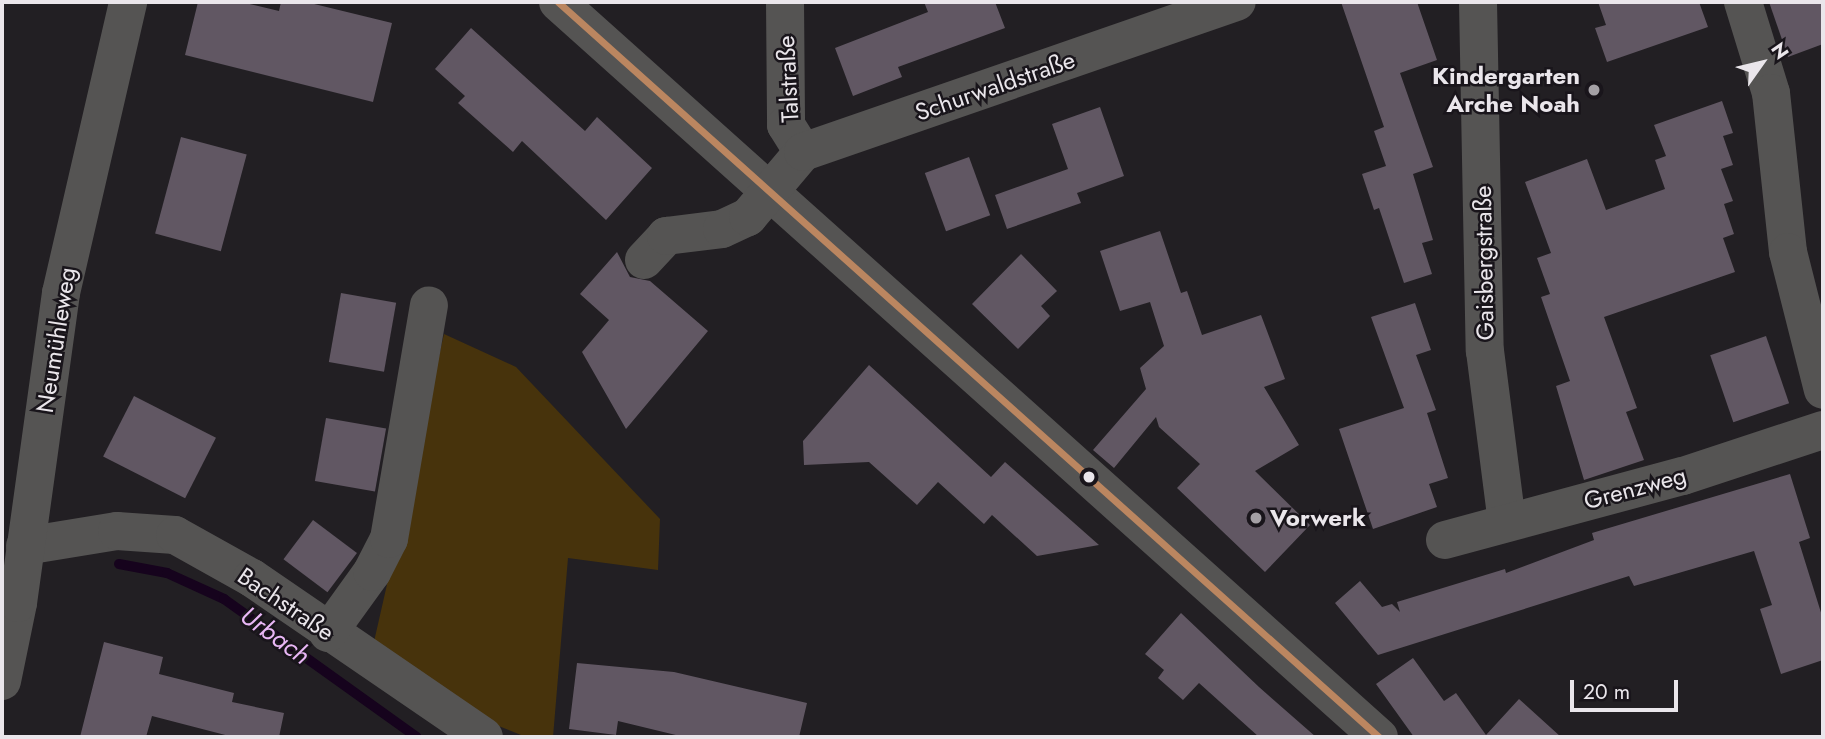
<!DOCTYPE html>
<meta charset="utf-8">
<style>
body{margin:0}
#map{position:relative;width:1825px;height:739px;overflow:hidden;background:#221f23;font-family:Jost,sans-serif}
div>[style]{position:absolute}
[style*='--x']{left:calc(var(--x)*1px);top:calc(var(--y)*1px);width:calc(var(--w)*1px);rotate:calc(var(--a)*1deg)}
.green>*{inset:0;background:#47330c}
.stream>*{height:10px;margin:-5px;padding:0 5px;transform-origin:5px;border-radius:5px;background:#16031d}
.building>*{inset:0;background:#615763;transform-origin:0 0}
.minor>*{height:38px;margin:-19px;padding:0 19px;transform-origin:19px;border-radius:19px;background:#555453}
.bus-1>*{height:7px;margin:-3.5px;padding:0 3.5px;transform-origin:3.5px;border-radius:3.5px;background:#bb8660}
.dots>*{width:19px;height:19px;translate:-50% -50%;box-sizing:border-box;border:4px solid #19151b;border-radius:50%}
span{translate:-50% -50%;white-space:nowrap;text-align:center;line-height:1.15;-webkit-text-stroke:5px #19151b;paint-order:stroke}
.poi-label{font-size:24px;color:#eae6eb;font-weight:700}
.right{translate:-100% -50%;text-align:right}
.left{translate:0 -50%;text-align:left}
.street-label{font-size:24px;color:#eae6eb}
.water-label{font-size:26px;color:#e9b7f6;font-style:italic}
.frame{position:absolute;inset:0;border:4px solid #eae6eb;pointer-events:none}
.north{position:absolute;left:1727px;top:28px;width:70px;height:70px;-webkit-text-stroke:5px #19151b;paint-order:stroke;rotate:56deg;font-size:19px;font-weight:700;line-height:28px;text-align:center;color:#eae6eb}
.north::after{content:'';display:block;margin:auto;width:24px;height:32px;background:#eae6eb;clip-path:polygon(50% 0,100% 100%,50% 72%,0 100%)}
.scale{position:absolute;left:1570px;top:680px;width:108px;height:32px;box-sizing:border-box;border:4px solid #eae6eb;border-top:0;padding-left:9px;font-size:21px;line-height:24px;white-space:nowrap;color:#eae6eb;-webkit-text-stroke:5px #19151b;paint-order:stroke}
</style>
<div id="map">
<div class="green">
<div style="clip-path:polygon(444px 334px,516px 367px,660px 519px,658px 570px,568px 558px,553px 737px,526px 737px,476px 717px,373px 646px)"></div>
</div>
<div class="stream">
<div style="--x:119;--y:564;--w:49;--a:10.6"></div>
<div style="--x:167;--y:573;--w:63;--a:24.5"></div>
<div style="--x:224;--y:599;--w:237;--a:35.6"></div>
</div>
<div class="building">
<div style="clip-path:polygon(198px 2px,241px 2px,279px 11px,281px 2px,306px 2px,392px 23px,373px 102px,185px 55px)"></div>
<div style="clip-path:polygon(924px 2px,995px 2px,1005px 28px,898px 67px,902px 77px,853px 96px,835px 48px,928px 12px)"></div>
<div style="clip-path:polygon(1341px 2px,1417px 2px,1437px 60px,1400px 73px,1433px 167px,1413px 174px,1433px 240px,1422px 243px,1432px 274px,1404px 283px,1379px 208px,1374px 210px,1362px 174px,1386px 166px,1374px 131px,1384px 127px)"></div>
<div style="clip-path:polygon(1598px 2px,1699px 2px,1708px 27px,1607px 62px,1595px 28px,1606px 25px)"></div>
<div style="clip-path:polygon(1769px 2px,1823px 2px,1823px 44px,1788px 57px)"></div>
<div style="clip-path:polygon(471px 28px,585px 131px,597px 117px,652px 168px,606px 220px,522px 141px,513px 152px,458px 103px,465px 96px,435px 69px)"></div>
<div style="clip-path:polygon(1722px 101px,1733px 133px,1723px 136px,1733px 165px,1721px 169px,1733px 201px,1724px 204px,1734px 234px,1723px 238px,1735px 272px,1604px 317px,1637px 408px,1626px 412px,1644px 460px,1584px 480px,1556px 386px,1570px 381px,1541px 297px,1550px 294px,1537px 258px,1551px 253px,1525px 182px,1587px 159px,1606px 210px,1665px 189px,1655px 160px,1666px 156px,1654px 125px)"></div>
<div style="clip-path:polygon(1100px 107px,1124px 176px,1077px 193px,1081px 203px,1007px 229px,995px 195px,1068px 169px,1052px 124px)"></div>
<div style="left:181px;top:137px;width:68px;height:100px;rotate:15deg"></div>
<div style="left:969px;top:157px;width:62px;height:47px;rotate:70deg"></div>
<div style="clip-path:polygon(1160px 231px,1181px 293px,1187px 291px,1202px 335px,1261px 315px,1285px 379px,1264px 387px,1299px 445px,1255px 471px,1310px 525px,1265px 572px,1177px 488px,1200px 464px,1159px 427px,1156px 417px,1114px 468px,1093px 450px,1146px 389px,1140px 368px,1164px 346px,1150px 302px,1120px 311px,1100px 251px)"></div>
<div style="clip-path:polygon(617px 252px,630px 277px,650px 281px,708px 331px,626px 429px,582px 352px,609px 320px,580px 294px)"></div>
<div style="clip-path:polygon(1021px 254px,1057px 291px,1041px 306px,1050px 316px,1018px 349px,972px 304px)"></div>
<div style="left:341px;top:293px;width:56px;height:70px;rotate:10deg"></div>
<div style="clip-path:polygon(1415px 303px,1431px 350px,1416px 355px,1436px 410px,1427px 413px,1448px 478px,1429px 484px,1437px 507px,1373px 529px,1339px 429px,1404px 408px,1371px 317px)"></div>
<div style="left:1766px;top:336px;width:71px;height:59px;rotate:71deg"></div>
<div style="clip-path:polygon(869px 365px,991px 477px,1005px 462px,1099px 545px,1037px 556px,992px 515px,984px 524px,938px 482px,917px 505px,869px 462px,804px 465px,803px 441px)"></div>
<div style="left:134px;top:396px;width:92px;height:68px;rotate:27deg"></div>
<div style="left:326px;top:418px;width:61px;height:64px;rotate:10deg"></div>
<div style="clip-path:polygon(1790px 474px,1810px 538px,1799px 542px,1823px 619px,1823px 660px,1781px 674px,1760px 609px,1772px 605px,1754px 551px,1634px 586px,1629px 576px,1378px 655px,1335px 603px,1360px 581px,1382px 607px,1392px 604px,1400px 612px,1397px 602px,1505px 569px,1506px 573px,1594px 540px,1592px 533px)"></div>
<div style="left:313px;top:520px;width:55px;height:49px;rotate:37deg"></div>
<div style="clip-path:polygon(1181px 613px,1259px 687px,1316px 737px,1259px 737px,1199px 683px,1183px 700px,1158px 678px,1164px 670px,1145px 654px)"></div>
<div style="clip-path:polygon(104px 642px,163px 657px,159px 674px,234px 693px,232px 702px,284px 713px,279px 737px,233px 737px,152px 716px,146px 737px,80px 737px)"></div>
<div style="clip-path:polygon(1413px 658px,1444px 701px,1456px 693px,1486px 735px,1519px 699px,1561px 737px,1414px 737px,1376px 684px)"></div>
<div style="clip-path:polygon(577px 663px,674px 672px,807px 703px,799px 737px,684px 737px,618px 721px,616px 735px,569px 729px)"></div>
</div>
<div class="minor">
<div style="--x:558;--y:2;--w:1102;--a:41.84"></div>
<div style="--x:785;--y:2;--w:123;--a:89.5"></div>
<div style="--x:786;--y:125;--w:32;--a:58"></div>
<div style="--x:1478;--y:2;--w:349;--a:88.9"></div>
<div style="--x:1485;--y:351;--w:172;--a:82.7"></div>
<div style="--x:1743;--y:2;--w:95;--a:72.9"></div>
<div style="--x:1771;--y:93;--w:160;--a:83.9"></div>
<div style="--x:1788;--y:252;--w:142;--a:75.8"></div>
<div style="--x:644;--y:260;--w:33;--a:-47"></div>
<div style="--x:666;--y:236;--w:56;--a:-7.1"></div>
<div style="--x:722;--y:229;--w:29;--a:-25"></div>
<div style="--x:748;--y:217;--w:85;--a:-49.8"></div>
<div style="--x:803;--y:152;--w:459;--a:-19.1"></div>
<div style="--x:1445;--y:540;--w:246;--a:-15.1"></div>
<div style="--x:1683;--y:476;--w:147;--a:-18.2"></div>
<div style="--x:25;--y:546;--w:93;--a:-9.3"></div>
<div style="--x:117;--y:531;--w:58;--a:3.9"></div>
<div style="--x:175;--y:535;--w:88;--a:29.2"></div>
<div style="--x:252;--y:578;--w:281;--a:34.4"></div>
<div style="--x:328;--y:633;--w:75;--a:-54.2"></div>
<div style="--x:372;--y:572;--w:37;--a:-63"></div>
<div style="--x:389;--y:539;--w:237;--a:-80.3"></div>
<div style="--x:2;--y:681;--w:80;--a:-78.4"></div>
<div style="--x:18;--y:603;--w:313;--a:-82.1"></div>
<div style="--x:61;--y:293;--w:299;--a:-77"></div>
</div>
<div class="bus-1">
<div style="--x:558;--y:2;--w:1102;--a:41.84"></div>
</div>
<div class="dots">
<div style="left:1594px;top:90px;background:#a4a0a5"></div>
<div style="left:1089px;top:477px;background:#eae6eb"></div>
<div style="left:1256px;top:518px;background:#a4a0a5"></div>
</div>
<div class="poi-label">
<span class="right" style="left:1580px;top:90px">Kindergarten<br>Arche Noah</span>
<span class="left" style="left:1270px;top:518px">Vorwerk</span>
</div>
<div class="street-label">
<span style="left:788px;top:79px;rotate:-93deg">Talstraße</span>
<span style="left:995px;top:86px;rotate:-19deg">Schurwaldstraße</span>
<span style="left:1484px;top:263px;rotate:-91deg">Gaisbergstraße</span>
<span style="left:56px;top:340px;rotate:-81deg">Neumühleweg</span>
<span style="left:1635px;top:488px;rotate:-15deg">Grenzweg</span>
<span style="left:286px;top:604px;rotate:34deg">Bachstraße</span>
</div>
<div class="water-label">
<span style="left:275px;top:636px;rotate:36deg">Urbach</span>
</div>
<div class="frame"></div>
<div class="north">N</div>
<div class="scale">20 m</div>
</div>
